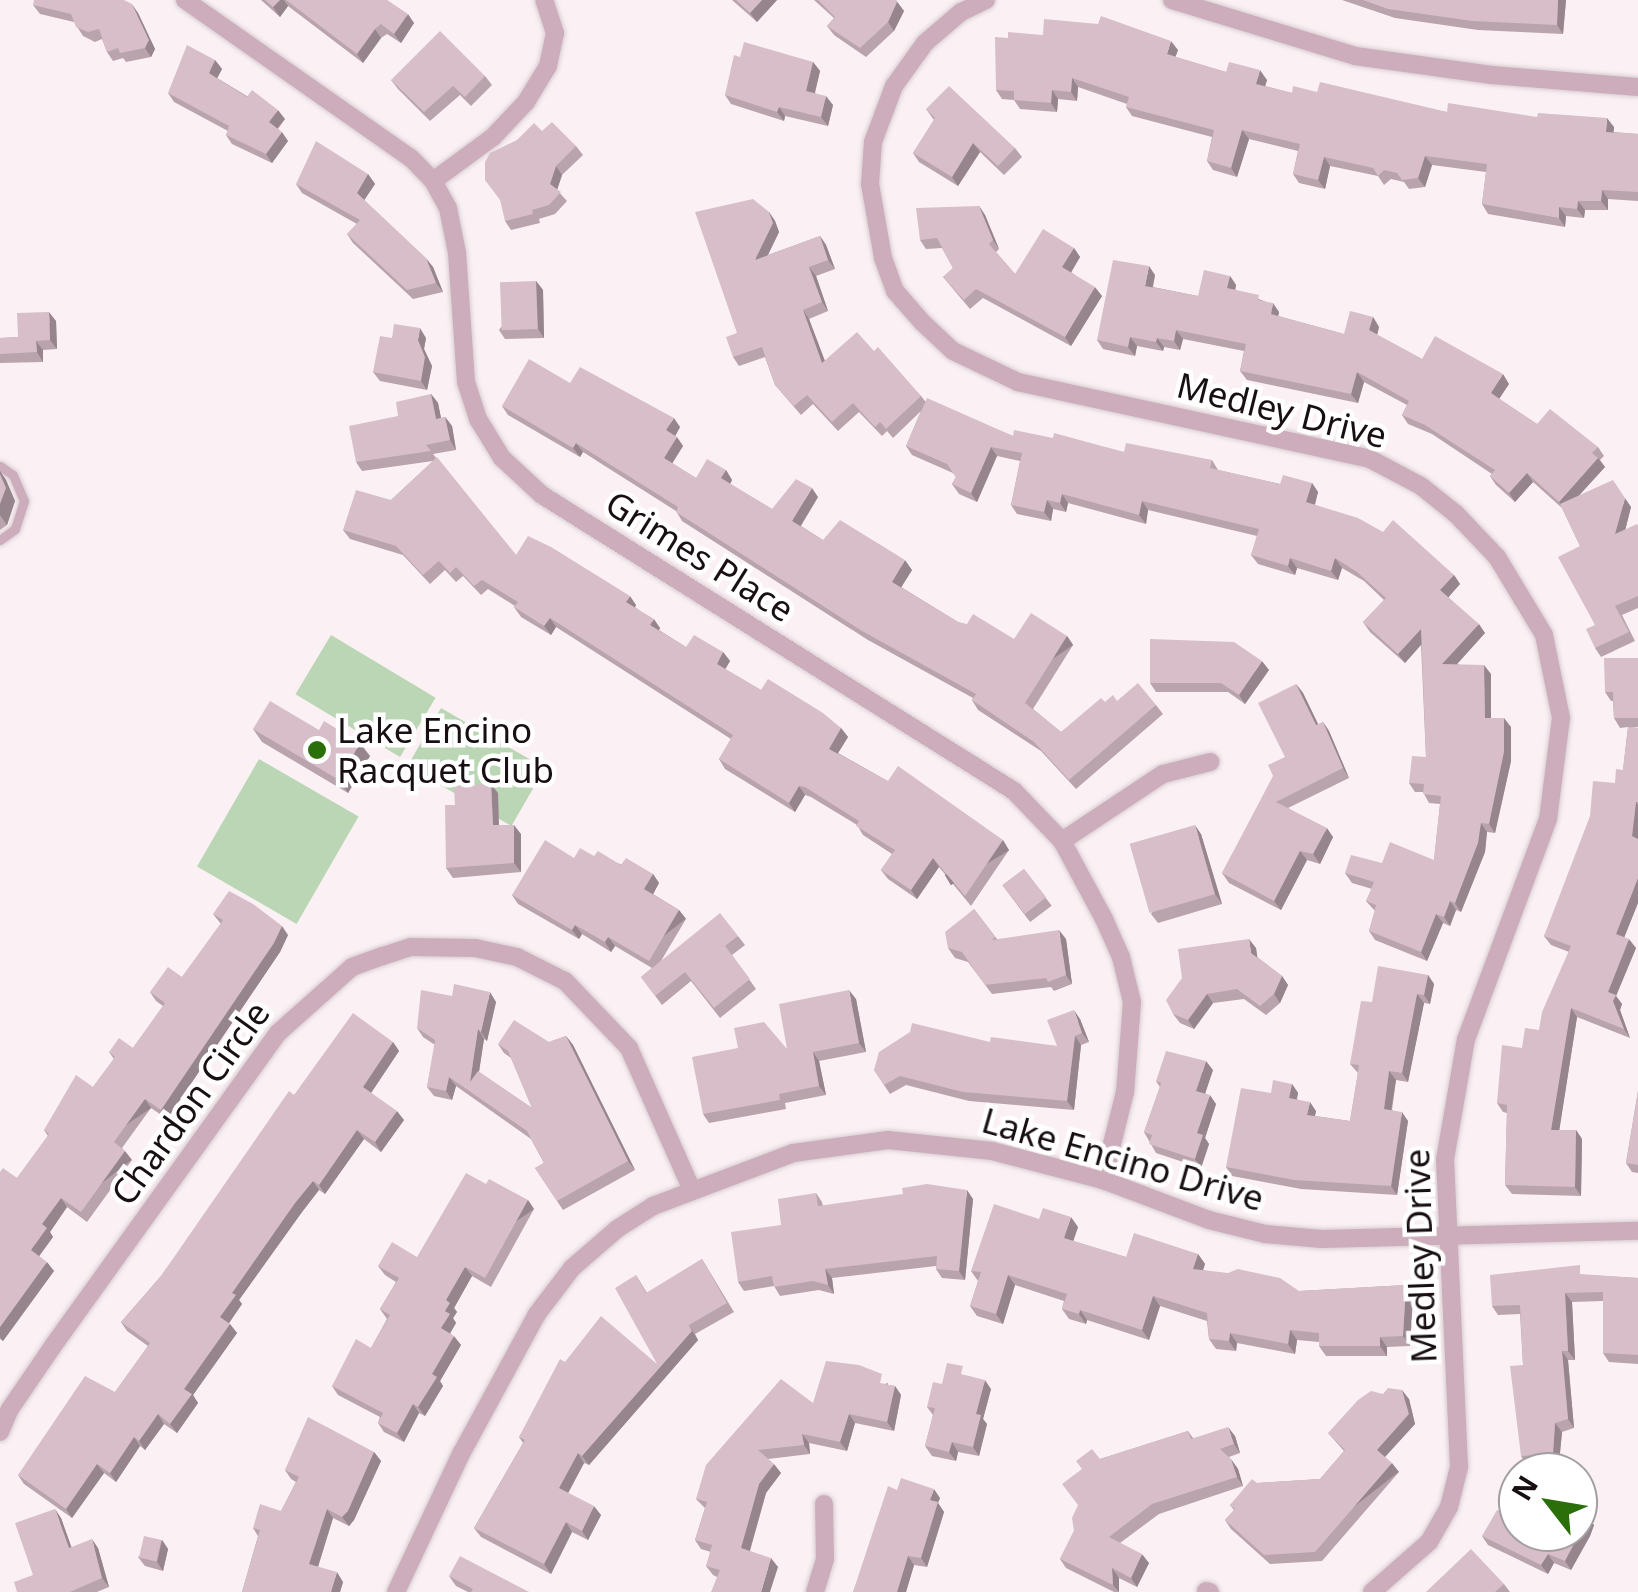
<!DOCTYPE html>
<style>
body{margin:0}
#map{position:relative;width:1638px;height:1592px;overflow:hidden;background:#fbf1f5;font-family:"Noto Sans",sans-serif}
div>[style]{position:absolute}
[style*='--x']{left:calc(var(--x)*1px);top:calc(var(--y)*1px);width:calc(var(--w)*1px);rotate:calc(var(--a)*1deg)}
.green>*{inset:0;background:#bbd6b4;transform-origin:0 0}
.roads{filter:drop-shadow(0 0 2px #d7cdd1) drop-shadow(0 0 2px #d7cdd1)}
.lane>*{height:9px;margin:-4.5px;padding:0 4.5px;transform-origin:4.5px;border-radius:4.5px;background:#cdadbb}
.street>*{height:18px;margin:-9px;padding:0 9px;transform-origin:9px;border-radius:9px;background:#cdadbb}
.wall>*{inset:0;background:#b9a3ad;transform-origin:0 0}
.shaded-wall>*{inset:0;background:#96858d;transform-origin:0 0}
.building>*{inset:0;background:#d7bec9;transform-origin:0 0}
.dots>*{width:28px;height:28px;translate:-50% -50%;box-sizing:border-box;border:5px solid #fff;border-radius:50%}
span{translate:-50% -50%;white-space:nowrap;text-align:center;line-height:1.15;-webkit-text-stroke:9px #fff;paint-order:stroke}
.street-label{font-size:35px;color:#180f13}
.poi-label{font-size:35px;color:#180f13}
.left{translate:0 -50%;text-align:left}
.north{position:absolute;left:1498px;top:1452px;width:100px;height:100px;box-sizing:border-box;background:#fff;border:2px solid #a39fa1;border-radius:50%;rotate:301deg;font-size:28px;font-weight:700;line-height:40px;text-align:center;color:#180f13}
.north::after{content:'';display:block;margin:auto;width:35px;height:45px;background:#2b6f0a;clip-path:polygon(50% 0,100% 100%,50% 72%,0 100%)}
</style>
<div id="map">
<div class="green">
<div style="left:331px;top:635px;width:122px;height:69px;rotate:31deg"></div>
<div style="left:441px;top:708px;width:120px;height:67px;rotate:30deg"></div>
<div style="left:259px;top:759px;width:115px;height:124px;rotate:30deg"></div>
</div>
<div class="roads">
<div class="lane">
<div style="--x:0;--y:466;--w:16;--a:35"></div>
<div style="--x:13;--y:475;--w:28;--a:67"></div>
<div style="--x:24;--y:501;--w:29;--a:108"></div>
<div style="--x:15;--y:529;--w:19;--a:144"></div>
</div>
<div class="street">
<div style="--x:185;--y:0;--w:276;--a:35"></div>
<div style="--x:411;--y:158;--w:32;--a:46"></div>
<div style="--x:433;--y:181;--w:31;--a:61"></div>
<div style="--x:448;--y:208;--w:46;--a:78.7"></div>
<div style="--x:457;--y:253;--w:129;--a:86"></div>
<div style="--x:466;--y:382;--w:39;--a:72"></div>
<div style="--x:478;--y:419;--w:46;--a:58.4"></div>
<div style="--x:502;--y:458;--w:54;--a:42.8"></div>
<div style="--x:542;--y:495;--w:557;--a:32.09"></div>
<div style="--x:1014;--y:791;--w:69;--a:46.2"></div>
<div style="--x:1062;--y:841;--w:89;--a:61.7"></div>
<div style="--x:1104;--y:919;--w:42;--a:65.9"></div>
<div style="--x:1121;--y:957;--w:46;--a:76.3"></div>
<div style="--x:1132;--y:1002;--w:90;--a:94.4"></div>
<div style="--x:1125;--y:1092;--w:91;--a:104"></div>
<div style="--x:986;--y:0;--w:28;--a:154"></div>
<div style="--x:961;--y:12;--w:48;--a:139.3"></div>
<div style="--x:925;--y:43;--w:53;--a:125.8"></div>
<div style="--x:894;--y:86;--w:60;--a:110.6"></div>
<div style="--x:873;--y:142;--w:42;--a:94.1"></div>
<div style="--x:870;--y:184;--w:75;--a:80"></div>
<div style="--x:883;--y:258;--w:35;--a:70"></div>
<div style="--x:895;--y:291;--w:41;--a:48.9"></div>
<div style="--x:922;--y:322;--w:42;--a:43.1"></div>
<div style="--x:953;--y:351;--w:72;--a:25.5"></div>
<div style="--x:1018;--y:382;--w:360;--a:12.3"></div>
<div style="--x:1370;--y:459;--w:58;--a:27.9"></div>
<div style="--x:1421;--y:486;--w:45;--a:38.7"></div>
<div style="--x:1456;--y:514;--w:59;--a:46.4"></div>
<div style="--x:1497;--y:557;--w:91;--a:58.9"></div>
<div style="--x:1544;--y:635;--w:85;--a:78.4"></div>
<div style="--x:1561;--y:718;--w:102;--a:97.3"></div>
<div style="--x:1548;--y:819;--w:235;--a:110.4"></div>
<div style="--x:1466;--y:1039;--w:122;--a:99.9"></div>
<div style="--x:1445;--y:1159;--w:308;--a:87.4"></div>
<div style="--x:1459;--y:1467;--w:41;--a:104"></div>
<div style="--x:1449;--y:1507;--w:40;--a:119.7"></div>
<div style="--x:1429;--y:1542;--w:76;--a:138.7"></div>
<div style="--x:1172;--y:0;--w:191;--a:17"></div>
<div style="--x:1355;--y:56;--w:138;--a:7.9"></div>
<div style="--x:1492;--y:75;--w:146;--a:4.7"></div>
<div style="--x:433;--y:181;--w:74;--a:-36.3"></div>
<div style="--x:493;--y:137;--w:48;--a:-46.7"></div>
<div style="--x:526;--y:102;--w:42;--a:-58.6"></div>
<div style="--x:548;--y:66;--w:34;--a:-78"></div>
<div style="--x:555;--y:33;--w:35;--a:-108"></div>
<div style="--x:1062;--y:841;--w:121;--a:-33.6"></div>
<div style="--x:1163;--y:774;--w:49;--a:-14.3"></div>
<div style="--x:0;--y:1432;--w:25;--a:-67"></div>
<div style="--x:10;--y:1409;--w:76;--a:-55.7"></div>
<div style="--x:53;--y:1346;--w:385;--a:-54.3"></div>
<div style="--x:278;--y:1033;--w:99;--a:-41.7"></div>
<div style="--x:352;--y:967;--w:33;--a:-20"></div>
<div style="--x:383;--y:956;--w:29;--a:-18"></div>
<div style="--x:411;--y:947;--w:64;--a:0.9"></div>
<div style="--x:475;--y:948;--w:43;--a:12.1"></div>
<div style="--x:517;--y:957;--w:54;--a:26.6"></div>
<div style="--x:565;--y:981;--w:93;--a:46.3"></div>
<div style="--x:629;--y:1048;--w:155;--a:66.1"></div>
<div style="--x:1206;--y:1591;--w:4;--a:14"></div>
<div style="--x:396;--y:1592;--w:153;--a:-64.8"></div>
<div style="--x:461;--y:1454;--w:159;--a:-61.5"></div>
<div style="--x:537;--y:1314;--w:58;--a:-52.7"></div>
<div style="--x:572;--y:1268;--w:60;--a:-40.9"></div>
<div style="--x:617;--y:1229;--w:43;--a:-32.6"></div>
<div style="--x:653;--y:1206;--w:150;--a:-20.7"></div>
<div style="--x:793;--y:1153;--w:96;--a:-7.8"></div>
<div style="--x:888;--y:1140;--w:105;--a:6"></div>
<div style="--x:992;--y:1151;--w:115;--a:14.6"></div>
<div style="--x:1103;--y:1180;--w:113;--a:20.7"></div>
<div style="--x:1209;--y:1220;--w:58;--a:14"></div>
<div style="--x:1265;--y:1234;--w:57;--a:5"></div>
<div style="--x:1322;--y:1239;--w:316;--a:-1.5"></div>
<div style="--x:815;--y:1592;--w:34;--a:-73"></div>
<div style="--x:825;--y:1559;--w:55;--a:-91"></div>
</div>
</div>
<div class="wall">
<div style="clip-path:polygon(261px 0,387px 0,414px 23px,401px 43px,387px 34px,381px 38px,363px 63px,288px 6px,280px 17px)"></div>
<div style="clip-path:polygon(732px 0,777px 0,757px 22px)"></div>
<div style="clip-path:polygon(814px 0,896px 0,904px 11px,894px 31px,866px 57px,834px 35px,827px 26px,834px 18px)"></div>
<div style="clip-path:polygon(1342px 0,1566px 0,1563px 34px,1478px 30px,1395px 18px)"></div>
<div style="clip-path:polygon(33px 5px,138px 13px,155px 49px,151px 57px,126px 62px,123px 58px,113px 61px,107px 52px,102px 39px,95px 42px,83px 36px,74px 22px,40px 14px)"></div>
<div style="clip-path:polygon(1178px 50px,1175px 57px,1226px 72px,1267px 80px,1265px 86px,1292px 93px,1317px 92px,1447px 112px,1614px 127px,1613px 132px,1638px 134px,1638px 201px,1608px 199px,1608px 210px,1585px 210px,1584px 218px,1566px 216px,1565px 227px,1488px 214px,1482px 204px,1486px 172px,1432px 165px,1425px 187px,1409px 189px,1404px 182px,1391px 179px,1384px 185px,1378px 176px,1330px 166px,1325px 189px,1299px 183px,1293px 174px,1298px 151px,1249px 139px,1237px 177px,1213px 170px,1207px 161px,1212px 137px,1132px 116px,1126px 107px,1127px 104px,1078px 87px,1077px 101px,1058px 99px,1057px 112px,1020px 109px,1014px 100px,1002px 99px,996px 90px)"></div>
<div style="clip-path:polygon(740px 57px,813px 62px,820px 71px,815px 93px,833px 105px,828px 126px,785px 116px,784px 121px,731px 104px,725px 95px)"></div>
<div style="clip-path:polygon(215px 60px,222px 69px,217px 78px,285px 119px,278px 129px,288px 141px,272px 163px,232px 144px,226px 135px,228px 131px,174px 102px,168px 93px)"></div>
<div style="clip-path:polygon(485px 76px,492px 85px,471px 106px,460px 95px,430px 121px,398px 89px,391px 80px)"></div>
<div style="clip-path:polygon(926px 109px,1015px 148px,1022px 157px,1004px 175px,980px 152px,958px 186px,919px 162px,913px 153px,934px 120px)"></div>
<div style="clip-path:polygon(542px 131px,576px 146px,583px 155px,562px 175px,557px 190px,567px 201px,555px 214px,539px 219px,540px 223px,511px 230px,505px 221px)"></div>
<div style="clip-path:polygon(368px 174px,375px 184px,364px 200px,433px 267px,443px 292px,413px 299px,353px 243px,347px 234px,357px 224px,302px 193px,296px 184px)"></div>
<div style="clip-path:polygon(979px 206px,985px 215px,999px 249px,996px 252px,1015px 274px,1074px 248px,1080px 257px,1071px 272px,1102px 296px,1071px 346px,983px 298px,970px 309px,943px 277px,953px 268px,942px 248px,926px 249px,920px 240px)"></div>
<div style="clip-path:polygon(769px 212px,775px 221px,779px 232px,768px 255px,820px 236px,826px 245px,835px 269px,816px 276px,828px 311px,809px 319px,825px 361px,874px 351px,921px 396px,925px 401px,1013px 436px,1124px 452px,1212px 460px,1218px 470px,1280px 484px,1312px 483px,1318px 492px,1315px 505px,1454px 575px,1460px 584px,1448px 597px,1485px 633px,1457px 664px,1491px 674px,1491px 718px,1511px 727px,1511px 761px,1495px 833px,1487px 832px,1485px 852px,1461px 912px,1456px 910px,1450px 926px,1443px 923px,1427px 961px,1375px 940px,1369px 931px,1375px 911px,1366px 901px,1372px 889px,1352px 883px,1345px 873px,1382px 863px,1434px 860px,1440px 804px,1429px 803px,1423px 792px,1415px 792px,1409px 783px,1426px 757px,1421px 645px,1405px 663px,1370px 632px,1363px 622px,1384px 600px,1364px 581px,1342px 568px,1338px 580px,1297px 568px,1295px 575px,1258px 564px,1251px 555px,1257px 536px,1148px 510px,1146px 524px,1068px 503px,1066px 512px,1053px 509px,1051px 521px,1017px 514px,1011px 505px,1020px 461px,997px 456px,977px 502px,959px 494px,952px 484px,956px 477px,953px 473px,912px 455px,906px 446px,921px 411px,893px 438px,887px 431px,882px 436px,859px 412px,838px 431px,813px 404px,801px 415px,775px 385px,765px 357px,739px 366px,733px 357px,737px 333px)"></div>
<div style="clip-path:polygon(1155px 275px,1153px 287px,1198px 296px,1230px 276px,1236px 285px,1235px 290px,1264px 301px,1279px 312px,1278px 316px,1344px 334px,1373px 317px,1379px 327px,1377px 335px,1422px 359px,1509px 384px,1499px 399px,1537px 424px,1598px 447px,1604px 456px,1600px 460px,1605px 467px,1579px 495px,1631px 507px,1625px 530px,1638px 526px,1638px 608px,1622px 615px,1635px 641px,1601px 657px,1595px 648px,1595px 625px,1580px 546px,1562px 508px,1533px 482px,1515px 502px,1496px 485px,1490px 476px,1492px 474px,1432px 434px,1408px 424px,1402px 415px,1407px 405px,1364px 382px,1358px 403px,1247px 380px,1240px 371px,1244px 351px,1183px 339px,1180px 350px,1164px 347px,1163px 351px,1137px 346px,1135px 356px,1103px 349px,1097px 340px)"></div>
<div style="clip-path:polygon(536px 281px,543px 290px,544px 338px,505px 339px,499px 330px)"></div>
<div style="clip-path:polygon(56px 321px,57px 349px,43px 350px,43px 362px,0 363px,0 338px,18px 337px)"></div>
<div style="clip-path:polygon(392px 338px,426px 338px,424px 349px,432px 366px,427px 390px,380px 381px,373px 372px)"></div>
<div style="clip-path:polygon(570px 383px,680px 427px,675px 436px,683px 446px,672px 463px,696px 478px,726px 470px,732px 480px,730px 484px,772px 509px,818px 497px,801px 526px,823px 540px,912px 570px,901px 587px,958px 622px,1014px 639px,1067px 636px,1073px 645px,1033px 709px,1061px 732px,1105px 702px,1117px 701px,1156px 705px,1163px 714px,1076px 789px,1041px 751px,978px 710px,972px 700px,973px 698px,868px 640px,682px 521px,676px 511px,583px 452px,580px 457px,508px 415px,502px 406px)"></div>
<div style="clip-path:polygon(431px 394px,438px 403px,441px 418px,445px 417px,452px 426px,456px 450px,433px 454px,516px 555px,636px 605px,635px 607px,660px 628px,659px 630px,686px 647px,723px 652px,730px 661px,725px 669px,761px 690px,841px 728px,848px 737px,838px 753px,1009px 850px,971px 906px,939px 867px,917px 899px,888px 879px,881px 870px,892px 854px,863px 835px,857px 825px,811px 797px,805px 795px,795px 812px,725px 769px,719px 759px,731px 739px,556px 627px,551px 635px,521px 617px,514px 607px,515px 606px,488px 589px,481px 595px,463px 576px,456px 582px,445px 570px,430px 584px,403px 555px,350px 539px,343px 530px,391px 500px,433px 461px,362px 471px,356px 462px,398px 416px)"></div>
<div style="clip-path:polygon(0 471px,6px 480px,15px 501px,7px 525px,0 530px)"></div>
<div style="clip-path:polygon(1638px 658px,1638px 727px,1630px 727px,1638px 728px,1638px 903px,1624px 937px,1636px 948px,1616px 996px,1622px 1004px,1620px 1010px,1630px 1038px,1577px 1017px,1559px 1130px,1576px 1130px,1582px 1139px,1581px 1196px,1512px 1194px,1505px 1185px,1507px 1113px,1503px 1112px,1497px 1103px,1522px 1048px,1539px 1030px,1569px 952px,1551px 945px,1544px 936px,1615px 783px,1623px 770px,1628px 727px,1620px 728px,1614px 718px,1613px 701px,1611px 701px,1605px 692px)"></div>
<div style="clip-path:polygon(1269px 670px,1245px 704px,1228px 692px,1156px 692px,1150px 683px)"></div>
<div style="clip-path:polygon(1296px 684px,1303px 693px,1318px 725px,1323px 722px,1329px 731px,1349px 778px,1288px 808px,1333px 837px,1320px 864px,1307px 860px,1281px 910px,1229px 883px,1222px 873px,1285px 757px)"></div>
<div style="clip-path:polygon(253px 729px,319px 730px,370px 756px,348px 793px,262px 742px)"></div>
<div style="clip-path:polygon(498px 793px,499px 825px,521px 834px,521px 872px,453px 878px,446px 868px,455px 805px)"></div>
<div style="clip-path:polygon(1201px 834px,1222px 904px,1158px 923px,1151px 914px)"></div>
<div style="clip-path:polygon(594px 856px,653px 874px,659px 883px,653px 894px,679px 910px,686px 919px,661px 961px,738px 936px,745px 945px,732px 955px,756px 989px,720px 1018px,691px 981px,662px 1005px,641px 977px,652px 968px,615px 946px,611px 952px,582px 934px,579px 939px,518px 904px,512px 895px)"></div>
<div style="left:1024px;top:869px;width:46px;height:27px;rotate:53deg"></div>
<div style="clip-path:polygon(974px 909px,997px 939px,1066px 939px,1072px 984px,1054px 991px,1051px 987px,992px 994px,968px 962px,955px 958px,948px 948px)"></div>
<div style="clip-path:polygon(213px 914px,288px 935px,280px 952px,167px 1119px,151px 1108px,122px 1148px,132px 1160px,87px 1222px,67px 1207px,50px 1232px,53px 1237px,39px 1256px,54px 1271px,3px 1341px,0 1339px,0 1172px,17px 1178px,48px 1136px,44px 1130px,93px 1087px,114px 1059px,109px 1052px,133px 1048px,163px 1006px,156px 1001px,150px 992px,182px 977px,221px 924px)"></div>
<div style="clip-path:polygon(1256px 948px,1257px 957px,1282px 976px,1288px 985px,1280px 1003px,1266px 1015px,1244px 999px,1213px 1003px,1194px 1029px,1180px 1023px,1173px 1014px)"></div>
<div style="clip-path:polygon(1428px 975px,1434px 984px,1430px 1004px,1424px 1003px,1408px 1082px,1396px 1080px,1392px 1110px,1408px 1121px,1397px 1195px,1301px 1189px,1232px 1176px,1226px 1167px,1271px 1093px,1292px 1084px,1298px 1093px,1297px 1099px,1316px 1111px,1315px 1116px,1350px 1121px,1358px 1073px,1350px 1064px,1372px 1002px)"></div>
<div style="clip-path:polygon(452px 996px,496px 1002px,487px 1041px,484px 1039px,479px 1072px,532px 1108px,511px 1058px,504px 1053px,498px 1044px,549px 1042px,566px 1036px,573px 1045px,635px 1170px,563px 1210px,535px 1168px,544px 1163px,531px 1139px,456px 1086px,452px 1100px,434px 1096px,427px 1087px,435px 1045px,423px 1037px,417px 1028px)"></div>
<div style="clip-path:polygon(856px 999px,866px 1052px,819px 1061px,826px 1095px,785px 1103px,786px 1109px,709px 1123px,703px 1114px)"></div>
<div style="clip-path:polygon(1080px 1019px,1089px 1042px,1081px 1045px,1074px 1110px,969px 1101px,906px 1085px,890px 1094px,874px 1070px,990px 1042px,1057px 1046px)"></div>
<div style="clip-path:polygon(393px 1042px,399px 1051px,371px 1093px,404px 1120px,381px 1152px,364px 1139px,325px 1194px,319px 1190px,302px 1212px,239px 1300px,242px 1304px,229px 1323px,237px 1333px,193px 1395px,198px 1403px,177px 1433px,164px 1424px,145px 1450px,140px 1446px,116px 1482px,104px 1473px,72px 1518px,24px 1484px,18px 1475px,115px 1392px,148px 1346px,127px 1331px,121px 1322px,161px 1276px,294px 1095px)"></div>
<div style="clip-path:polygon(1213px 1070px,1205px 1093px,1216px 1104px,1205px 1138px,1209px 1144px,1201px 1168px,1156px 1153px,1144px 1132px,1160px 1087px,1156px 1081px)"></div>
<div style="clip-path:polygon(1638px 1091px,1638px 1173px,1632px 1172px,1626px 1163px)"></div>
<div style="clip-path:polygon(816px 1193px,822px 1202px,823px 1206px,973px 1199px,965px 1280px,942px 1278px,936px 1269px,936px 1266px,832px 1278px,834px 1294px,819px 1290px,780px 1296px,774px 1286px,744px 1291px,738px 1282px,781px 1225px)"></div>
<div style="clip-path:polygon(534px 1209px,491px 1287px,472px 1276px,454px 1308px,457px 1312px,453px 1318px,456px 1323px,450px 1333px,461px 1345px,440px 1381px,443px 1386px,425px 1416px,419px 1413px,404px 1442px,384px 1432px,378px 1423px,380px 1417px,338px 1395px,332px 1386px,371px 1348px,387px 1319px,380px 1309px,396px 1282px,385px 1275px,378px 1266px,417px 1257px)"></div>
<div style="clip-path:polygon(1039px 1219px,1078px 1227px,1073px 1241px,1126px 1257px,1198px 1254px,1205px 1264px,1203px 1270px,1299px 1291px,1406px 1285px,1413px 1295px,1410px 1346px,1387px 1347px,1387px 1356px,1326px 1356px,1319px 1346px,1319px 1342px,1297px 1340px,1295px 1354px,1237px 1343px,1236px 1351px,1216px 1349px,1209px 1339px,1207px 1321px,1160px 1306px,1149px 1340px,1087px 1320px,1086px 1324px,1069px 1319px,1062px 1309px,1064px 1301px,1015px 1285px,1003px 1324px,977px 1316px,970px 1306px,978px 1281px,971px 1271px)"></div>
<div style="clip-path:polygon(702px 1259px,734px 1312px,695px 1334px,698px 1340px,589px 1465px,584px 1463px,568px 1493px,601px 1515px,588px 1540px,572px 1532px,551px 1574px,481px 1537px,474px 1528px,523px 1443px,519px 1437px,565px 1362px,657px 1364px,636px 1275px,647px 1293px)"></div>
<div style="clip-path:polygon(1586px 1275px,1638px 1278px,1638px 1364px,1609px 1362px,1603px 1353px,1603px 1301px,1572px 1302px,1575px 1360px,1568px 1360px,1574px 1428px,1562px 1432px,1559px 1463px,1527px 1466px,1521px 1456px,1523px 1365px,1520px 1314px,1498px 1315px,1492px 1306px)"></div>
<div style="clip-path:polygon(969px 1376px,991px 1389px,983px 1419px,987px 1424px,979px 1456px,958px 1452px,956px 1461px,932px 1456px,925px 1446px,933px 1415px,927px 1407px,942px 1384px)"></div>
<div style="clip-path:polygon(888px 1383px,888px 1385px,895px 1386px,901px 1395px,894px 1431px,855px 1423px,847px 1451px,809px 1443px,810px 1454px,768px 1459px,781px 1473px,766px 1493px,750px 1551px,778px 1567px,717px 1577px,713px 1575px,706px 1566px,711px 1552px,701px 1549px,695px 1540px,705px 1508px,696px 1499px,813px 1403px)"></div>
<div style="clip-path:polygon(1409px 1399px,1415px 1424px,1385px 1457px,1399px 1472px,1322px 1561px,1270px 1564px,1231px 1529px,1225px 1520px,1234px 1510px,1230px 1505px,1257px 1483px,1320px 1479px,1344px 1451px,1328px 1433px)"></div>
<div style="clip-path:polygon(1188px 1431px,1193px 1438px,1235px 1436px,1240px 1453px,1229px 1457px,1238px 1469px,1243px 1486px,1159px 1514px,1120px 1543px,1149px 1563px,1137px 1587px,1119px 1578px,1119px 1592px,1114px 1592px,1066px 1568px,1060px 1559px,1074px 1531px,1100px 1459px)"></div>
<div style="clip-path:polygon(374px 1452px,381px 1461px,354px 1520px,349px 1526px,333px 1518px,318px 1567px,343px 1582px,340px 1592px,242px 1592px,258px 1536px,253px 1528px,281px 1511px,296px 1482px,291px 1479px,285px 1470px)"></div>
<div style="clip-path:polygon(897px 1490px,940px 1498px,938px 1503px,944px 1512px,927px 1567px,914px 1565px,906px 1592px,853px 1592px)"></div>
<div style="clip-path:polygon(1594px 1510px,1589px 1519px,1594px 1525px,1590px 1536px,1571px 1570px,1554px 1563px,1548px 1574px,1488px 1545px,1482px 1536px,1511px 1516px)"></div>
<div style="clip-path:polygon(61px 1518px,71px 1547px,98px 1548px,109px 1587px,97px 1592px,17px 1592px,33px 1575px)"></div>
<div style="clip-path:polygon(162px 1540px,168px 1549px,163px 1571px,145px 1566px,138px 1557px)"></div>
<div style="clip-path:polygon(449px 1576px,529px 1592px,468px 1592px,456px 1586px)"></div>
<div style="clip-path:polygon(1504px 1584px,1510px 1592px,1426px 1592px)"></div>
</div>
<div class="shaded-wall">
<div style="clip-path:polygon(280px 0,284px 0,288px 6px,280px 17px,273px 7px)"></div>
<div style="clip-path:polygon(762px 0,777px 0,757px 22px,750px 13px)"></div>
<div style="clip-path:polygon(1558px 0,1566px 0,1563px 34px,1557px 25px)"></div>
<div style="clip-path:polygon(897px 2px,904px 11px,894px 31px,888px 22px)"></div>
<div style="clip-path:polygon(132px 4px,138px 13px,155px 49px,151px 57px,145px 48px)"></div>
<div style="clip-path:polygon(408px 14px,414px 23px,401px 43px,394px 34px)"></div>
<div style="clip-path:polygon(375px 29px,381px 38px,363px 63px,357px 54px)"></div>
<div style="clip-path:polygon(1171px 41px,1178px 50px,1173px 64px,1167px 54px)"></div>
<div style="clip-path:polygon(215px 60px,222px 69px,215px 82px,209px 73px)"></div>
<div style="clip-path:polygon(813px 62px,820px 71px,813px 100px,806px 91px)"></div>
<div style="clip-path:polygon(1260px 70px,1267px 80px,1263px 93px,1256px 84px)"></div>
<div style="clip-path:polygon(1072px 78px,1078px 87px,1077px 101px,1071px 92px)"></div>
<div style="clip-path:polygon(1052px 90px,1058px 99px,1057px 112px,1051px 103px)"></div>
<div style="clip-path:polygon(826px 96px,833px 105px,828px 126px,821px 117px)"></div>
<div style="clip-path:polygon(779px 107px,785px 116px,784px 121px,777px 112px)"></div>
<div style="clip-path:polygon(278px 110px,285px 119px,275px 131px,269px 122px)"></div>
<div style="clip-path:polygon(1607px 118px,1614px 127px,1613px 141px,1606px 132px)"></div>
<div style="clip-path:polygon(1242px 130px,1249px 139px,1237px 177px,1231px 168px)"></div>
<div style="clip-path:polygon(282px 132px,288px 141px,272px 163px,266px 154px)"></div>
<div style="clip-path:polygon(973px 143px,980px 152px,958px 186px,952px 177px)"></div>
<div style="clip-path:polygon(1425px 156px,1432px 165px,1425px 187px,1418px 178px)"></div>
<div style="clip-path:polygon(1324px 157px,1330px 166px,1325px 189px,1318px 180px)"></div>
<div style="clip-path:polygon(556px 166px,562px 175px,556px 193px,550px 184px)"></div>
<div style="clip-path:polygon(368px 174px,375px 184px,363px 202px,357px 193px)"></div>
<div style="clip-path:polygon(1602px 190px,1608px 199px,1608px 210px,1601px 201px)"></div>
<div style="clip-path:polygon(1578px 201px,1585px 210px,1584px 218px,1577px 209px)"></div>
<div style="clip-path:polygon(979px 206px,985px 215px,999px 249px,993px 240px)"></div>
<div style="clip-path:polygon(1559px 207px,1566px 216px,1565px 227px,1559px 218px)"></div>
<div style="clip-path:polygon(769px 212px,775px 221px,779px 232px,761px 269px,755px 260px)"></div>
<div style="clip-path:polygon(820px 236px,826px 245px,835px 269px,828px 260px)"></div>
<div style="clip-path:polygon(1074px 248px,1080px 257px,1069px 276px,1062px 267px)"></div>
<div style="clip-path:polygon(426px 258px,433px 267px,443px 292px,436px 283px)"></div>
<div style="clip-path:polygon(1149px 266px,1155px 275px,1151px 295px,1145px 286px)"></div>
<div style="clip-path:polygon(809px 267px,816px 276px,828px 311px,822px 302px)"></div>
<div style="clip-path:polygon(1230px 276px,1236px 285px,1234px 297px,1227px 288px)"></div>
<div style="clip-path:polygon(536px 281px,543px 290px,544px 338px,538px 329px)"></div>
<div style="clip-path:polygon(1095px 287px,1102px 296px,1071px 346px,1065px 337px)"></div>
<div style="clip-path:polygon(1273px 303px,1279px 312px,1277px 323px,1271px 314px)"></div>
<div style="clip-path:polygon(803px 310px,809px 319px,829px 372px,822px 363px)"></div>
<div style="clip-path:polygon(49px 312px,56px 321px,57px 349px,50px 340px)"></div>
<div style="clip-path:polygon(1373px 317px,1379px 327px,1376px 339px,1369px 330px)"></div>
<div style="clip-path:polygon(420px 328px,426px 338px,424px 349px,432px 366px,427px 390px,421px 381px,418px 340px)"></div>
<div style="clip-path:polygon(1176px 330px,1183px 339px,1180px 350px,1174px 341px)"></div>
<div style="clip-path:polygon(1130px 337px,1137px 346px,1135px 356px,1128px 347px)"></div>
<div style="clip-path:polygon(1157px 338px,1164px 347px,1163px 351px,1156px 342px)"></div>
<div style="clip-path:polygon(36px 341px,43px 350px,43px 362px,37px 352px)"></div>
<div style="clip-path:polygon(1357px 372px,1364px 382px,1358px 403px,1351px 394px)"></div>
<div style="clip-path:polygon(1503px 374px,1509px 384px,1497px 402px,1491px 393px)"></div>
<div style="clip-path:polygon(431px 394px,438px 403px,443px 428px,436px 419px)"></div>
<div style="clip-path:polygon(445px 417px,452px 426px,456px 450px,450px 440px)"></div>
<div style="clip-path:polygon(674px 418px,680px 427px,673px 440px,666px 430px)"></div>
<div style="clip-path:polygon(677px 437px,683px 446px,670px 467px,664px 458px)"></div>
<div style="clip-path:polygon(576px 443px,583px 452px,580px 457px,573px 448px)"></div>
<div style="clip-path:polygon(991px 447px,997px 456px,977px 502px,971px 493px)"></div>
<div style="clip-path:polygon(1598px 458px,1605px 467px,1565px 511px,1559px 502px)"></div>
<div style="clip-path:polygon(726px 470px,732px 480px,728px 488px,721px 478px)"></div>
<div style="clip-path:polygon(0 471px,6px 480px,15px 501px,7px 525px,0 515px)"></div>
<div style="clip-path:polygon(1527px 473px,1533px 482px,1515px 502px,1509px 493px)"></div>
<div style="clip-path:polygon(1312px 483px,1318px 492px,1313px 511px,1306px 502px)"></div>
<div style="clip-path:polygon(812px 488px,818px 497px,798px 530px,792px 521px)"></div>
<div style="clip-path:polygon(1062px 494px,1068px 503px,1066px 512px,1060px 503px)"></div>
<div style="clip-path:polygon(1625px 498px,1631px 507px,1622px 543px,1615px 534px)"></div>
<div style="clip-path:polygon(1047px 500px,1053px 509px,1051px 521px,1044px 512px)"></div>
<div style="clip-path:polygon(1142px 501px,1148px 510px,1146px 524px,1139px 515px)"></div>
<div style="clip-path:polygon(1290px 558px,1297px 568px,1295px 575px,1288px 566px)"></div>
<div style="clip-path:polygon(1335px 558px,1342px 568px,1338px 580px,1331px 571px)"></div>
<div style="clip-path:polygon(905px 560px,912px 570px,899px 591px,892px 582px)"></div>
<div style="clip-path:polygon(1454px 575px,1460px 584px,1447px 599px,1440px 590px)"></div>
<div style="clip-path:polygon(630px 596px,636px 605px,633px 611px,626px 602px)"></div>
<div style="clip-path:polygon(550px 618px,556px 627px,551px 635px,544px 626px)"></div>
<div style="clip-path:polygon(654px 619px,660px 628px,657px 634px,650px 625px)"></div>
<div style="clip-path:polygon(1479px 624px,1485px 633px,1449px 673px,1442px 664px)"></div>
<div style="clip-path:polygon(1421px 629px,1427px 638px,1405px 663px,1398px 654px)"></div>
<div style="left:1067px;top:636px;width:11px;height:79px;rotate:56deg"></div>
<div style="clip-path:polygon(723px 652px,730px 661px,723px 673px,717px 664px)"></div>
<div style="clip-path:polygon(1262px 661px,1269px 670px,1245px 704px,1239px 695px)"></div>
<div style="clip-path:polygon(1484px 665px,1491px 674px,1491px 727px,1485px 718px)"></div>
<div style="clip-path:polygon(1296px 684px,1303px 693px,1323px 734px,1316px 725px)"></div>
<div style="clip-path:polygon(1504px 718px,1511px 727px,1511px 761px,1495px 833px,1489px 824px)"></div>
<div style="clip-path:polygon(1323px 722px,1329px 731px,1349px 778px,1343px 768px)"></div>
<div style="clip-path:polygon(841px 728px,848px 737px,835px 758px,829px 749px)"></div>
<div style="clip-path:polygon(360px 743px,370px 756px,348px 793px,339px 780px)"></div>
<div style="clip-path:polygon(491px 784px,498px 793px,499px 834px,493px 825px)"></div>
<div style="clip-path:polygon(799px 786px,805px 795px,795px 812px,789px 803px)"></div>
<div style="clip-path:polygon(1636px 802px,1638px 805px,1638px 845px,1632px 836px)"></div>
<div style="clip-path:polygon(1481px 823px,1487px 832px,1485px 852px,1461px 912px,1455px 903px)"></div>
<div style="clip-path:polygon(514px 825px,521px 834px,521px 872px,514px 863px)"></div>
<div style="clip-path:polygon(1195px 825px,1201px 834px,1222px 904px,1215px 894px)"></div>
<div style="clip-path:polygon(1327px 828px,1333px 837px,1320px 864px,1313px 854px)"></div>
<div style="left:1003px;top:840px;width:12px;height:68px;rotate:59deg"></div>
<div style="clip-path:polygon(1300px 851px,1307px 860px,1281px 910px,1274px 901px)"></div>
<div style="clip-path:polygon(933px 858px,939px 867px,917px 899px,911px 890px)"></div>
<div style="clip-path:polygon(653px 874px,659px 883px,651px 898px,644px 889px)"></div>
<div style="clip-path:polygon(1638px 878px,1638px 903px,1622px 943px,1616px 934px)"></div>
<div style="clip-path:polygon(1450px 901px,1456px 910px,1450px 926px,1444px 917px)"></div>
<div style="left:679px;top:910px;width:11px;height:59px;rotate:52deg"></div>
<div style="clip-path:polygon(1436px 914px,1443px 923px,1427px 961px,1421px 952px)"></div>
<div style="clip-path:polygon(575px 925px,582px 934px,579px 939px,572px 930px)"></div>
<div style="clip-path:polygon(282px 926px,288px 935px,280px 952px,167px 1119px,161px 1110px)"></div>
<div style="clip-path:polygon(1059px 930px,1066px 939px,1072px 984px,1066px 975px)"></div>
<div style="clip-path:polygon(608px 937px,615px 946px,611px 952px,605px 942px)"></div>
<div style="clip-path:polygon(1249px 939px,1256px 948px,1258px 962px,1251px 953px)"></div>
<div style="clip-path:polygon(1629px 939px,1636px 948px,1616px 996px,1622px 1004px,1620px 1010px,1630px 1038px,1624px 1029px,1608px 992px)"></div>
<div style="clip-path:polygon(1428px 975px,1434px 984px,1430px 1004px,1424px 995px)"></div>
<div style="clip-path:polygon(1282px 976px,1288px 985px,1280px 1003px,1274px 994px)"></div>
<div style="clip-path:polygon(849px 990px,856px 999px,866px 1052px,859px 1043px)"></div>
<div style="clip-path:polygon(490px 992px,496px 1002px,487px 1041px,481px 1032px)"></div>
<div style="clip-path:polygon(1207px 994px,1213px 1003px,1194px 1029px,1188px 1020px)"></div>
<div style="clip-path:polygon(1417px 994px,1424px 1003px,1408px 1082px,1402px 1073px)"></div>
<div style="clip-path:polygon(1571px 1008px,1577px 1017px,1558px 1139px,1551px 1130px)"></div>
<div style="clip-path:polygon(1074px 1010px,1080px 1019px,1089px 1042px,1082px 1033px)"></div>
<div style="clip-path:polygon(478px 1029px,484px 1039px,476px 1091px,470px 1082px)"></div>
<div style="clip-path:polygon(566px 1036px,573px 1045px,635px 1170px,628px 1161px)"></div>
<div style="clip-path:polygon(1075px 1036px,1081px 1045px,1074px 1110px,1067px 1101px)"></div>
<div style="clip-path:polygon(393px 1042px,399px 1051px,369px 1096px,363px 1087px)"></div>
<div style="clip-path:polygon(813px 1052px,819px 1061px,826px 1095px,819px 1086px)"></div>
<div style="clip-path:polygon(1206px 1061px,1213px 1070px,1203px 1100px,1196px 1091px)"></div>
<div style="clip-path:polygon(1389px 1071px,1396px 1080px,1390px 1118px,1384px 1109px)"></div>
<div style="clip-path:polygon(449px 1077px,456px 1086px,452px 1100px,446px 1091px)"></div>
<div style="clip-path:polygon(1292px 1084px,1298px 1093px,1295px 1107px,1289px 1098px)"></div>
<div style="clip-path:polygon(1210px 1095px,1216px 1104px,1205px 1138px,1209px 1144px,1201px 1168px,1195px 1159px,1197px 1133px)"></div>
<div style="left:145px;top:1099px;width:11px;height:53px;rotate:56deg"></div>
<div style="clip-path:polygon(1310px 1102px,1316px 1111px,1313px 1124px,1307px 1115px)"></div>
<div style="clip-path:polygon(397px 1111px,404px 1120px,381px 1152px,375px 1142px)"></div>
<div style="clip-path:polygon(1402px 1112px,1408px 1121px,1397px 1195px,1391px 1186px)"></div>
<div style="clip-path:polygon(357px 1130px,364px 1139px,325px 1194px,319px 1185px)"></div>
<div style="clip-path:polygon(1576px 1130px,1582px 1139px,1581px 1196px,1575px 1187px)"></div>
<div style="left:125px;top:1151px;width:11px;height:75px;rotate:52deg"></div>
<div style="clip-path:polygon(313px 1181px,319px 1190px,302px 1212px,239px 1300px,242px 1304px,227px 1326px,220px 1317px,232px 1293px,295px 1203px)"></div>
<div style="clip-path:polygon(967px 1190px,973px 1199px,965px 1280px,959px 1271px)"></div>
<div style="clip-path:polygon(61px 1198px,67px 1207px,50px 1232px,53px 1237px,37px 1259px,31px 1250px,42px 1224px)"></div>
<div style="left:528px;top:1200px;width:11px;height:89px;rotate:56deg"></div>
<div style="clip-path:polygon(1071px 1217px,1078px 1227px,1071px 1248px,1064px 1238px)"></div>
<div style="clip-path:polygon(1198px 1254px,1205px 1264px,1200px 1279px,1193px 1269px)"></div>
<div style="clip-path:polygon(47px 1262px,54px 1271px,3px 1341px,0 1337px,0 1327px)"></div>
<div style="clip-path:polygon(465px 1267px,472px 1276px,454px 1308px,457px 1312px,453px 1318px,456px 1323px,448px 1337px,441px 1328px,446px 1300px)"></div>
<div style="clip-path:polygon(825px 1269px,832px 1278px,834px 1294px,828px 1285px)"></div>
<div style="clip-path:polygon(1008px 1275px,1015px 1285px,1003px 1324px,996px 1314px)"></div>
<div style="clip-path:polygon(1406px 1285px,1413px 1295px,1410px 1346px,1403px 1336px)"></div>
<div style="clip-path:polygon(1565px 1293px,1572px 1302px,1575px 1360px,1568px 1351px)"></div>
<div style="clip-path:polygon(1153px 1296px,1160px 1306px,1149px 1340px,1142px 1330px)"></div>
<div style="clip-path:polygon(1080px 1310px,1087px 1320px,1086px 1324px,1079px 1314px)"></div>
<div style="clip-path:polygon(230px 1324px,237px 1333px,193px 1395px,198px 1403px,177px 1433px,170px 1424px,184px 1389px)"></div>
<div style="clip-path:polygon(689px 1325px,698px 1340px,589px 1465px,582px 1456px)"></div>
<div style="clip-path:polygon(1290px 1330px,1297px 1340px,1295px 1354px,1288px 1344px)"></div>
<div style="clip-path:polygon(1230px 1333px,1237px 1343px,1236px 1351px,1229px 1341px)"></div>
<div style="clip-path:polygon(454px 1336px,461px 1345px,440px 1381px,443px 1386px,425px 1416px,418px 1407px,432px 1374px)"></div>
<div style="clip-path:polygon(1380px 1337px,1387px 1347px,1387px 1356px,1380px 1346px)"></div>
<div style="clip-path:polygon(1562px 1351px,1568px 1360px,1574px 1428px,1568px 1419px)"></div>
<div style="clip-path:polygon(985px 1380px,991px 1389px,983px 1419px,987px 1424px,979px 1456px,973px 1447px,976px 1414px)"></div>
<div style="clip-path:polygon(895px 1386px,901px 1395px,894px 1431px,887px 1422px)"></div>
<div style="clip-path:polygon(1402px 1390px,1409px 1399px,1415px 1424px,1383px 1459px,1377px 1450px)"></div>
<div style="clip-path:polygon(413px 1404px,419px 1413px,404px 1442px,397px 1433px)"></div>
<div style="clip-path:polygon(158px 1414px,164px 1424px,145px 1450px,139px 1441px)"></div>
<div style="clip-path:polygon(849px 1414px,855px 1423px,847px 1451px,840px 1442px)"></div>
<div style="clip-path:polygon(1555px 1423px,1562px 1432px,1559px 1463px,1553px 1454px)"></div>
<div style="clip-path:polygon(1228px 1427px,1235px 1436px,1240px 1453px,1234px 1444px)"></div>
<div style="clip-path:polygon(802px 1434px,809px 1443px,810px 1454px,804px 1445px)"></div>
<div style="clip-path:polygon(134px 1437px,140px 1446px,116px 1482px,110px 1473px)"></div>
<div style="clip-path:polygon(952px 1442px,958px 1452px,956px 1461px,949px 1452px)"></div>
<div style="clip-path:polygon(374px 1452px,381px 1461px,354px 1520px,349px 1526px,342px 1517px)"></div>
<div style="clip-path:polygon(578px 1453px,584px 1463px,566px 1497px,559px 1488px)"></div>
<div style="clip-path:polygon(1231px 1459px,1238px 1469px,1243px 1486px,1237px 1477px)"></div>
<div style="left:1392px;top:1463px;width:11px;height:118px;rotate:52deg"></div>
<div style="clip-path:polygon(97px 1464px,104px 1473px,72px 1518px,66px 1509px)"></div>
<div style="clip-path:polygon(774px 1464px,781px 1473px,766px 1493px,748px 1557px,741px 1548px,759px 1484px)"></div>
<div style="clip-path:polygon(934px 1489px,940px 1498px,938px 1503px,944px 1512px,927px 1567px,921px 1558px,930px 1500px)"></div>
<div style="clip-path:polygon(1588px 1500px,1594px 1510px,1589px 1519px,1594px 1525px,1590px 1536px,1571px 1570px,1565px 1561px,1581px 1513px)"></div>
<div style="clip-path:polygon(594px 1506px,601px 1515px,588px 1540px,582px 1531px)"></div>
<div style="clip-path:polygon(55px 1509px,61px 1518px,75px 1557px,69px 1548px)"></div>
<div style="clip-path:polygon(327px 1509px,333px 1518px,316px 1573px,309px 1564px)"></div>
<div style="clip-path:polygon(566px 1522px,572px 1532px,551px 1574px,544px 1564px)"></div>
<div style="clip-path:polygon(92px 1539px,98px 1548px,109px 1587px,102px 1578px)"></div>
<div style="clip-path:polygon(162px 1540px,168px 1549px,163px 1571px,157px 1562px)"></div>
<div style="clip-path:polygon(1142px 1554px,1149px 1563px,1137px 1587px,1131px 1578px)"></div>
<div style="clip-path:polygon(1548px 1554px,1554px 1563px,1548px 1574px,1541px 1565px)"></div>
<div style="clip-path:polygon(908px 1556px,914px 1565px,906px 1592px,897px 1592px)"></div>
<div style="clip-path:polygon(771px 1558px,778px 1567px,770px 1592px,761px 1592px)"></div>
<div style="clip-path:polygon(1112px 1568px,1119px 1578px,1119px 1592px,1113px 1585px)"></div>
<div style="clip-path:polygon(337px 1572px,343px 1582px,340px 1592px,331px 1592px)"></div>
</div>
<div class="building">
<div style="clip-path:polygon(34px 0,124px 0,132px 4px,149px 40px,145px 48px,120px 53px,118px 48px,107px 52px,99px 29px,88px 32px,76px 27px,71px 14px,33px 5px)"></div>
<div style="clip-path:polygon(265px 0,280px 0,273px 7px)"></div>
<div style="clip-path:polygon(286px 0,387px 0,408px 14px,394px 34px,381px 24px,375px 29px,357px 54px)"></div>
<div style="clip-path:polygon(736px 0,762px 0,750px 13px)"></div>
<div style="clip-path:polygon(818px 0,896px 0,897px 2px,888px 22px,860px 48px,827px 26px,835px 17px)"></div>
<div style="clip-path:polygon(1363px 0,1558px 0,1557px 25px,1472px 21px,1388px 9px)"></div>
<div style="clip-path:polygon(1101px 16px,1171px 41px,1167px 54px,1226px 72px,1229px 62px,1260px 70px,1256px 84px,1292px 93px,1293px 86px,1317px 92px,1320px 82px,1447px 112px,1448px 103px,1537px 117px,1538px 113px,1607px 118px,1606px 132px,1638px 134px,1638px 192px,1602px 190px,1601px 201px,1578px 201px,1577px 209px,1559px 207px,1559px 218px,1482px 204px,1487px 164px,1425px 156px,1418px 178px,1402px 180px,1397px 173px,1384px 170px,1378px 176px,1373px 168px,1324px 157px,1318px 180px,1293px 174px,1300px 144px,1242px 130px,1231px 168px,1207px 161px,1214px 130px,1126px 107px,1129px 97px,1072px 78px,1071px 92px,1052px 90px,1051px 103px,1014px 100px,1014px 91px,996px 90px,995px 37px,1008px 38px,1008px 32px,1043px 35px,1044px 19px,1098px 24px)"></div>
<div style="clip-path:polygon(440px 31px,485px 76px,465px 97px,453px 86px,424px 112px,391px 80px)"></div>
<div style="clip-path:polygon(744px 42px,813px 62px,806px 91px,826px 96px,821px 117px,779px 107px,777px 112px,725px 95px,734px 55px,740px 57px)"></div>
<div style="clip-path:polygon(187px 45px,215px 60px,209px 73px,221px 81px,247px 97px,252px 90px,278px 110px,269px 122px,282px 132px,266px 154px,226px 135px,229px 126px,168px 93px)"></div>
<div style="clip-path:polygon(949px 86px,1015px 148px,998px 166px,973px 143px,952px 177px,913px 153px,935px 118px,926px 109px)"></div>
<div style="clip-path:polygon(552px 122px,576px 146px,556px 166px,550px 184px,561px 192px,549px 205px,532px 210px,533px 214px,505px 221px,500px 200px,485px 180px,485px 162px,490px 153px,517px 140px,534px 123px,542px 131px)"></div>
<div style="clip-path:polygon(316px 141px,368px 174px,357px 193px,426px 258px,436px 283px,407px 290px,347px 234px,360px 220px,296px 184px)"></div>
<div style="clip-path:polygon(753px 199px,769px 212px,773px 223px,755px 260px,820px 236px,828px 260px,809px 267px,822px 302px,803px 310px,822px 363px,857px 332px,874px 351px,878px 347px,921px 396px,886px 429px,880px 422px,875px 427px,853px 403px,832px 422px,807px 395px,794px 406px,775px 385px,762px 347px,733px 357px,726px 337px,737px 333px,695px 212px)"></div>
<div style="clip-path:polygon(979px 206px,993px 240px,989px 244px,1015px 274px,1043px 229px,1074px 248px,1062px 267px,1095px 287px,1065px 337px,976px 289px,964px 300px,943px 277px,953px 268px,937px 238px,920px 240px,916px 208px)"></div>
<div style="clip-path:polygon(1113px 260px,1149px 266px,1145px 286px,1198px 296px,1204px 270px,1230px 276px,1227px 288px,1259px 295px,1258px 300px,1273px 303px,1271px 314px,1344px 334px,1350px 311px,1373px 317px,1369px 330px,1422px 359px,1435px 336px,1503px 374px,1491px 393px,1537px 424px,1550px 409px,1598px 447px,1592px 453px,1598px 458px,1559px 502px,1527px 473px,1509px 493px,1490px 476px,1495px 470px,1425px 425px,1402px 415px,1409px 401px,1357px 372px,1351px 394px,1240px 371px,1246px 344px,1176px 330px,1174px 341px,1157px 338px,1156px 342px,1130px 337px,1128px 347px,1097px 340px)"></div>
<div style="left:536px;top:281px;width:48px;height:36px;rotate:88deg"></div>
<div style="clip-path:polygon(49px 312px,50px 340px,36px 341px,37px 352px,0 354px,0 338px,18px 337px,17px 313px)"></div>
<div style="clip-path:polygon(394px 324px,420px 328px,418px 340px,425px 357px,421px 381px,373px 372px,380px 336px,392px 338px)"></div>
<div style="clip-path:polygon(529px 359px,570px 383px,580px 367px,674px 418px,666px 430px,677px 437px,664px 458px,696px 478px,707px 459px,726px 470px,721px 478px,772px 509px,796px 479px,812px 488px,792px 521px,823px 540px,840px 520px,905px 560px,892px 582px,958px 622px,967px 624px,973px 614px,1014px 639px,1031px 613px,1067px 636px,1025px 703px,1061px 732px,1101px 698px,1105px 702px,1113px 695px,1117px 701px,1138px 683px,1156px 705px,1069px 780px,1034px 742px,972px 700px,976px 694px,862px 631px,676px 512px,678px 507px,576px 443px,573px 448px,502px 406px)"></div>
<div style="clip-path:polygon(431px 394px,436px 419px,445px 417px,450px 440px,426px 445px,431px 451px,356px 462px,349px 426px,398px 416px,396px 402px)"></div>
<div style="clip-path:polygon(927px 398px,1013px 436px,1014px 430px,1053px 438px,1054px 433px,1124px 452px,1126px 443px,1212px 460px,1210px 468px,1280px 484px,1283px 475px,1312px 483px,1306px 502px,1358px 518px,1383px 532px,1393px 520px,1454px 575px,1440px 590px,1479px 624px,1442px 664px,1484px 665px,1485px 718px,1504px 718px,1504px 752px,1489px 824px,1481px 823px,1478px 843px,1455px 903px,1450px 901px,1444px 917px,1436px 914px,1421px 952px,1369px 931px,1376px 905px,1366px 901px,1374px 882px,1345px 873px,1351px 855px,1382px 863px,1390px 842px,1434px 860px,1441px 796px,1423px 794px,1424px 784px,1409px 783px,1412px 756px,1426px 757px,1421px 629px,1398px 654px,1363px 622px,1386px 598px,1357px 572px,1335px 558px,1331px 571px,1290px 558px,1288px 566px,1251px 555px,1259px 529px,1142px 501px,1139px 515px,1062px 494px,1060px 503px,1047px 500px,1044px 512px,1011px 505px,1022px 453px,991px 447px,971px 493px,952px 484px,956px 477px,947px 464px,906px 446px)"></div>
<div style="clip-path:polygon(437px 457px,516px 555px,528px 536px,551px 547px,630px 596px,626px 602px,654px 619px,650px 625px,686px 647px,694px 635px,723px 652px,717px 664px,761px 690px,768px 679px,823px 713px,841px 728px,829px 749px,888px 781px,898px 766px,1003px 840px,965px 896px,933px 858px,911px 890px,881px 870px,895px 850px,856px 826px,859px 821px,805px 787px,799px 786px,789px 803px,719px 759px,733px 735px,550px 618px,544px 626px,514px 607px,518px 602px,482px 580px,474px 586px,456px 567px,450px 573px,439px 561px,423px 575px,396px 546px,343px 530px,356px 490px,391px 500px)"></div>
<div style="clip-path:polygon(0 474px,6px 488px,0 504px)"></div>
<div style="clip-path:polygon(1613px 480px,1625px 498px,1615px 534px,1637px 524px,1638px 526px,1638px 596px,1615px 606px,1629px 632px,1595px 648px,1586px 629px,1595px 625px,1558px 557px,1580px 546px,1560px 504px)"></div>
<div style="clip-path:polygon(1150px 639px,1234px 642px,1262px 661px,1239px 695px,1221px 683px,1150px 683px)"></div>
<div style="clip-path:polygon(1604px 658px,1638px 658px,1638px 718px,1614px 718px,1613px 692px,1605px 692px)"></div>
<div style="clip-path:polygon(1296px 684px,1316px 725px,1323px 722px,1343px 768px,1276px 802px,1327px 828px,1313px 854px,1300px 851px,1274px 901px,1222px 873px,1273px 776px,1268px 765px,1285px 757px,1258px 703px)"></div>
<div style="clip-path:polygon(270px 701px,319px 730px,324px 721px,360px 743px,339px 780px,253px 729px)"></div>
<div style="clip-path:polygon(1628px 727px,1638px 728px,1638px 802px,1636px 802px,1632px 836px,1638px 839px,1638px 878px,1616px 934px,1629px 939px,1608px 992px,1616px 995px,1613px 1001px,1624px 1029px,1571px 1008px,1551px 1130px,1576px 1130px,1575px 1187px,1505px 1185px,1507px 1105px,1497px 1103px,1502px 1045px,1522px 1048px,1525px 1028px,1539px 1030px,1542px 1012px,1571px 946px,1544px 936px,1590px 816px,1593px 781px,1615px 783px,1616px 769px,1623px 770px)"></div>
<div style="clip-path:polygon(491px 784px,493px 825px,514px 825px,514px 863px,446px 868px,445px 805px,455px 805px,454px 786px)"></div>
<div style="left:1195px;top:825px;width:72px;height:68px;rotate:74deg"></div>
<div style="clip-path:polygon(545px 840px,574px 858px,580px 848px,594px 856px,598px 851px,621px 865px,626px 858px,653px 874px,644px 889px,679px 910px,649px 961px,608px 937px,605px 942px,575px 925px,572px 930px,512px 895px)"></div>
<div style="left:1024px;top:869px;width:36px;height:27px;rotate:52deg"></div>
<div style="clip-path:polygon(229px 891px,253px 904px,282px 926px,274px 943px,161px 1110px,145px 1099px,114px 1142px,125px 1151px,81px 1212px,61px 1198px,42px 1224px,47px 1228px,31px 1250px,47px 1262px,0 1327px,0 1172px,3px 1168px,17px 1178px,49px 1134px,44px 1130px,76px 1075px,93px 1087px,115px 1057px,109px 1052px,119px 1038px,133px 1048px,165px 1003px,150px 992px,168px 967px,182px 977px,223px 920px,213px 914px)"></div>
<div style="clip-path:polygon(974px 909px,995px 937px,992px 940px,1059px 930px,1066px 975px,1048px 982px,1046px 978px,985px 985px,962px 952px,948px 948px,945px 932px)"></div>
<div style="clip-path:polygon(720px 913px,738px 936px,725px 946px,750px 979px,714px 1008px,685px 972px,655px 996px,641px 977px)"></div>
<div style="clip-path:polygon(1249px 939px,1251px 953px,1282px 976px,1274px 994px,1260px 1006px,1237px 989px,1207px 994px,1188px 1020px,1173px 1014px,1166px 1000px,1182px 978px,1178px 949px)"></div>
<div style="clip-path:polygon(1378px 966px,1428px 975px,1424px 995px,1417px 994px,1402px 1073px,1389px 1071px,1384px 1109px,1402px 1112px,1391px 1186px,1294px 1180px,1226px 1167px,1241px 1088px,1271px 1093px,1273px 1080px,1292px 1084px,1289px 1098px,1310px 1102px,1307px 1115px,1350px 1121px,1359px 1065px,1350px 1064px,1361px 1001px,1372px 1002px)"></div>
<div style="clip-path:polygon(454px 984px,490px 992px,481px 1032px,478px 1029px,470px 1082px,478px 1071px,532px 1108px,508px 1051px,498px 1044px,514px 1020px,549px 1042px,566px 1036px,628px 1161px,557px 1201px,535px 1168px,544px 1163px,527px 1131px,449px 1077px,446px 1091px,427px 1087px,435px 1040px,417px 1028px,421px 990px,452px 996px)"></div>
<div style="clip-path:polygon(849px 990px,859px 1043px,813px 1052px,819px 1086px,779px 1094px,780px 1100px,703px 1114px,692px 1057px,738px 1048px,734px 1028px,764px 1022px,787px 1049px,779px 1004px)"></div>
<div style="clip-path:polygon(1074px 1010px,1082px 1033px,1075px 1036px,1067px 1101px,963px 1092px,900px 1076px,884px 1085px,874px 1070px,879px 1052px,910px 1032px,912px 1023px,990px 1042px,991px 1037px,1057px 1046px,1047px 1020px)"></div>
<div style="clip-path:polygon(353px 1013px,393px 1042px,363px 1087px,397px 1111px,375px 1142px,357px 1130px,319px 1185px,313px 1181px,295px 1203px,232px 1293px,236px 1295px,220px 1317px,230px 1324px,184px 1389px,192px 1394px,170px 1424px,158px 1414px,139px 1441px,134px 1437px,110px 1473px,97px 1464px,66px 1509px,18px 1475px,85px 1376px,115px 1392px,150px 1343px,121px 1322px,161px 1276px,289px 1091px,294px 1095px)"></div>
<div style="clip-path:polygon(1166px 1051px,1206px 1061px,1196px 1091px,1210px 1095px,1197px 1133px,1203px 1135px,1195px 1159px,1149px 1144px,1152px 1135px,1144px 1132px,1161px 1083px,1156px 1081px)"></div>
<div style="clip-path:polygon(1638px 1091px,1638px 1165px,1626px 1163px)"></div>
<div style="clip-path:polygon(466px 1173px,486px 1184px,489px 1179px,528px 1200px,485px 1278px,465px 1267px,446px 1300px,450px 1303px,445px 1311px,450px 1314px,441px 1328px,454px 1336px,432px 1374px,437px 1377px,418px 1407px,413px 1404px,397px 1433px,378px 1423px,383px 1413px,332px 1386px,356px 1339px,371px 1348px,390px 1315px,380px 1309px,399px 1278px,378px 1266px,392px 1242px,417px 1257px)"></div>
<div style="clip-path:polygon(927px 1184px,967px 1190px,959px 1271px,936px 1269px,937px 1256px,825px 1269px,828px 1285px,813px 1281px,774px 1287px,772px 1276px,738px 1282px,731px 1232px,781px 1225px,778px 1199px,816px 1193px,818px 1206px,903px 1194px,902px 1188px)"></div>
<div style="clip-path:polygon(994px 1204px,1039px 1219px,1043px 1208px,1071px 1217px,1064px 1238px,1126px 1257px,1134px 1233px,1198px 1254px,1193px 1269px,1228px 1273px,1238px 1269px,1280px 1278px,1299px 1291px,1406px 1285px,1403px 1336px,1380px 1337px,1380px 1346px,1319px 1346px,1319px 1333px,1290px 1330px,1288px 1344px,1230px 1333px,1229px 1341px,1209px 1339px,1207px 1313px,1153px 1296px,1142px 1330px,1080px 1310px,1079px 1314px,1062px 1309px,1067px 1294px,1008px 1275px,996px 1314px,970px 1306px,981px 1272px,971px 1271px)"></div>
<div style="clip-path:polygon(702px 1259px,727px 1303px,689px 1325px,692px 1331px,582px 1456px,578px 1453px,559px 1488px,594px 1506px,582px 1531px,566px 1522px,544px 1564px,474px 1528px,525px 1440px,519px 1437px,560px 1359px,565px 1362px,601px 1316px,657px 1364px,615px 1288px,636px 1275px,646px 1293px)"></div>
<div style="clip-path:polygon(1580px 1265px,1580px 1274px,1638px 1278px,1638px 1355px,1603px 1353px,1603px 1292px,1565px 1293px,1568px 1351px,1562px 1351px,1568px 1419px,1555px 1423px,1553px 1454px,1521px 1456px,1510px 1366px,1523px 1365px,1520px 1305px,1492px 1306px,1490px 1275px)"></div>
<div style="clip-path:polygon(826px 1361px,859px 1365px,882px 1374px,880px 1383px,895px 1386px,887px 1422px,849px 1414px,840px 1442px,802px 1434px,804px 1445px,758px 1450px,774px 1464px,759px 1484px,741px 1548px,771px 1558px,761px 1592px,711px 1592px,720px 1570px,706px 1566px,712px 1545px,695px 1540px,707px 1502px,696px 1499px,706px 1465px,781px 1379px,813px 1403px)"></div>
<div style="clip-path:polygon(947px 1363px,963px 1366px,961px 1374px,985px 1380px,976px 1414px,981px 1415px,973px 1447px,952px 1442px,949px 1452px,925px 1446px,935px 1408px,927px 1407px,933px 1382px,942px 1384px)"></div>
<div style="clip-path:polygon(1388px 1388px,1402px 1390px,1409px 1414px,1377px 1450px,1392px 1463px,1315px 1552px,1264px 1555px,1225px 1520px,1235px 1509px,1230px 1505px,1252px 1479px,1257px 1483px,1320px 1479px,1345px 1450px,1328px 1433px,1358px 1400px,1371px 1391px,1383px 1394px)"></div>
<div style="clip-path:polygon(308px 1417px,374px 1452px,348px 1511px,342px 1517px,327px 1509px,309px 1564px,337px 1572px,331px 1592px,242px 1592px,260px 1530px,253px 1528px,260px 1504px,281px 1511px,299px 1477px,285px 1470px)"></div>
<div style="clip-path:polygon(1228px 1427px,1234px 1444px,1220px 1449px,1231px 1459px,1237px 1477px,1152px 1504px,1109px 1537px,1142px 1554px,1131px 1578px,1112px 1568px,1113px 1585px,1060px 1559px,1074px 1531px,1072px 1518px,1078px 1505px,1062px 1484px,1082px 1469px,1076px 1461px,1092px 1449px,1100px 1459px,1188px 1431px,1191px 1439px)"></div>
<div style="clip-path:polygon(901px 1478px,934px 1489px,930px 1500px,938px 1502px,921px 1558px,908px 1556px,897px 1592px,853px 1592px,888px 1486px,897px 1490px)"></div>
<div style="clip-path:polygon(1578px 1496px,1588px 1500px,1581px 1513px,1587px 1516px,1583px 1527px,1565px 1561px,1548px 1554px,1541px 1565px,1482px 1536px,1497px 1510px,1511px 1516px,1518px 1503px,1518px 1532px,1578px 1532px)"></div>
<div style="clip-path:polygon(55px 1509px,69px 1548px,92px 1539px,102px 1578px,70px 1592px,17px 1592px,14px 1582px,33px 1575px,15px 1523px)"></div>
<div style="left:144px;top:1536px;width:18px;height:22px;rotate:13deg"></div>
<div style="clip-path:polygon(1471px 1549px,1504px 1584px,1495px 1592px,1426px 1592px)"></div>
<div style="clip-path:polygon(460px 1556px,529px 1592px,471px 1592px,473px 1589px,449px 1576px)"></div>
</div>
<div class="dots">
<div style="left:317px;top:750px;background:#2b6f0a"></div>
</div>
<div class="street-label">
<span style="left:1282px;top:410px;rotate:14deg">Medley Drive</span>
<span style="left:700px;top:556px;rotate:32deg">Grimes Place</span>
<span style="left:190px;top:1103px;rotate:-54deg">Chardon Circle</span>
<span style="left:1123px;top:1159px;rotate:16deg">Lake Encino Drive</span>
<span style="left:1420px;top:1256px;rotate:-92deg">Medley Drive</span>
</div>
<div class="poi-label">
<span class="left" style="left:337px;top:750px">Lake Encino<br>Racquet Club</span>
</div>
<div class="north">N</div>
</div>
